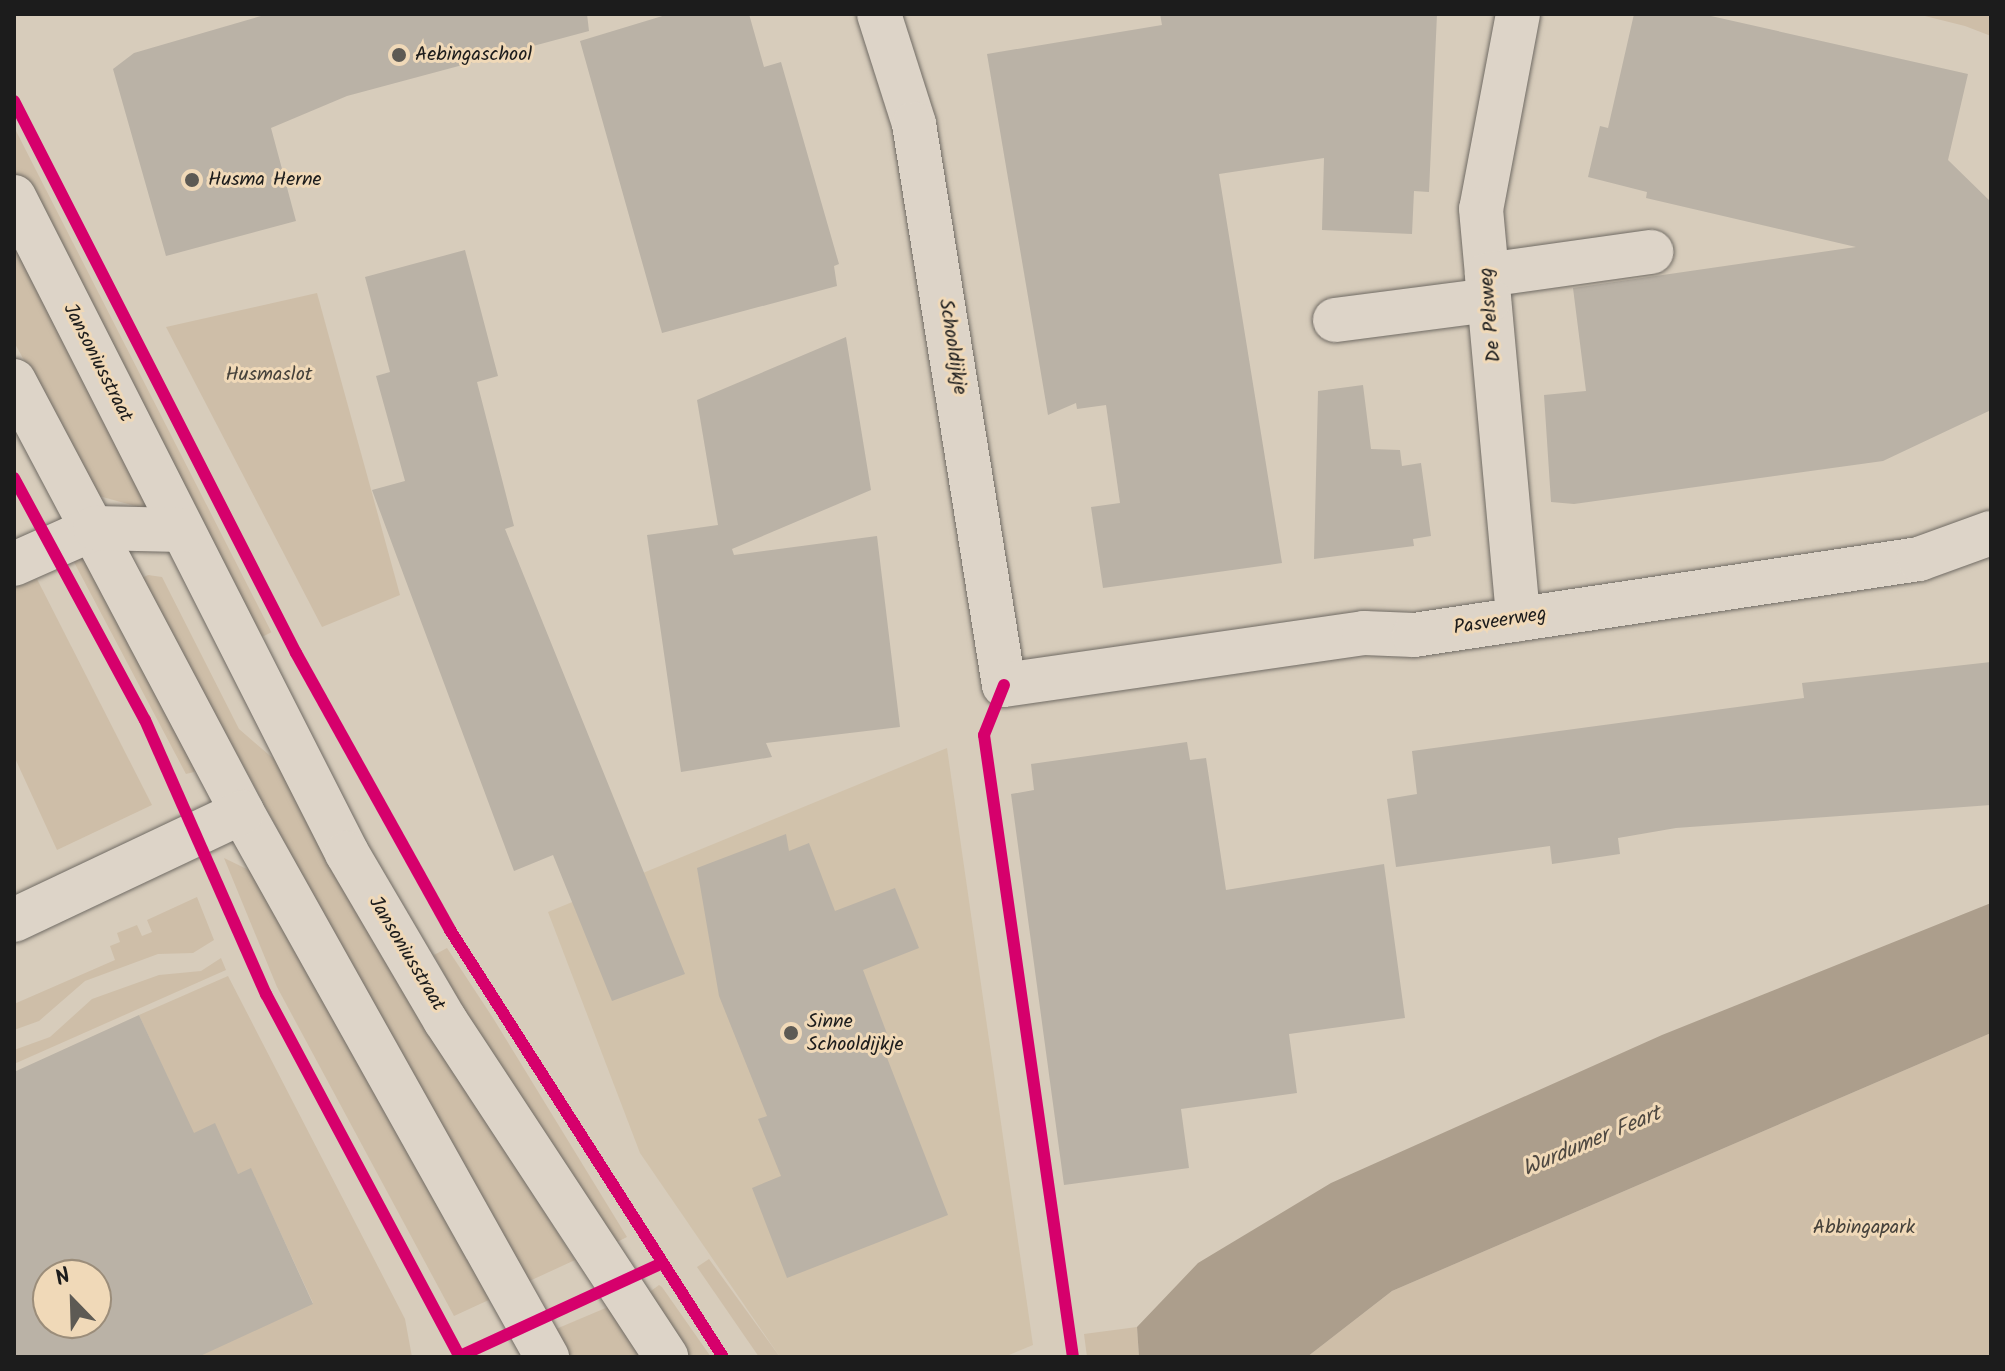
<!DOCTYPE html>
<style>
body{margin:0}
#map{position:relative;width:2005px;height:1371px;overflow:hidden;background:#d7ccbb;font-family:Kalam,sans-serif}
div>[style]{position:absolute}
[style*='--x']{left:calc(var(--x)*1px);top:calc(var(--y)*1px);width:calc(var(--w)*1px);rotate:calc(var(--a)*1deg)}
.built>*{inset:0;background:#d1c2ab}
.green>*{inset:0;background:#cebea8;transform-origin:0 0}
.water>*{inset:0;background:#ac9e8c}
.building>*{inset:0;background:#bab2a6}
.roads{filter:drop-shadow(0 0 2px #706b64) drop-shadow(0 0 2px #706b64)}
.minor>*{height:44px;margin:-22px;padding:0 22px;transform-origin:22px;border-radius:22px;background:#ddd4c8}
.cycleway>*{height:12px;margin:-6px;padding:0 6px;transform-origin:6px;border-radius:6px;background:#d6006c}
.dots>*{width:22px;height:22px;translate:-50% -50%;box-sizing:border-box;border:4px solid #f0d9b8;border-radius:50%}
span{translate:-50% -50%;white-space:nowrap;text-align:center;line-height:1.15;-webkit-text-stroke:6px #f0d9b8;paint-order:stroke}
.poi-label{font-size:20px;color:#1c1c1c}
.left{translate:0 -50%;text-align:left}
.street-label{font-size:20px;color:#1c1c1c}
.park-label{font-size:20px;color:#46423b}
.water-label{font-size:22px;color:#4e4841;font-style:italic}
.frame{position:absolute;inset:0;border:16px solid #1c1c1c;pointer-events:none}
.north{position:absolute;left:32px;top:1259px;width:80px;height:80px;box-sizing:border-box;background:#f0d9b8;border:2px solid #9b8d7a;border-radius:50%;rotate:337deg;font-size:22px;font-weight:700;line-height:32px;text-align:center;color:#1c1c1c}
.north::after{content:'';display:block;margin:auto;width:28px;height:36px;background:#5d5a54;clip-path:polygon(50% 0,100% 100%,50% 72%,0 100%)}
</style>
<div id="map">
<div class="built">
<div style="clip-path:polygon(947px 748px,1033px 1345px,1004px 1357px,780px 1357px,640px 1153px,548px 912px)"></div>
</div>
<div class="green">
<div style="clip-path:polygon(1917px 14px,1991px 14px,1991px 36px,1965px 26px)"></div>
<div style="left:14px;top:127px;width:567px;height:33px;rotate:63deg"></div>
<div style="clip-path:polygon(14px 238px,151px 503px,146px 509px,99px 496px,14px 342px)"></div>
<div style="clip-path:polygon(317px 293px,400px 595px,322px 627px,166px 327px)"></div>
<div style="clip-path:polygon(83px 557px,197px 764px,194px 772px,186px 774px,74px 562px)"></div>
<div style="clip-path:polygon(148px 575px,162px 577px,239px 729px,275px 760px,429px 1032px,575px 1260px,523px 1284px,142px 578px)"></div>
<div style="clip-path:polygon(37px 579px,152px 805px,57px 850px,14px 756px,14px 588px)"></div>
<div style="clip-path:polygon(224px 858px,255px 873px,493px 1298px,454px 1316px,277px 987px)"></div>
<div style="clip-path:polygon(197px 897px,214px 940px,193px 953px,158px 954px,85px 981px,39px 1021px,14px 1030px,14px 1004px,115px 960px,110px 946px,120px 942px,117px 933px,137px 925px,142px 936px,152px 932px,147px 920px)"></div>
<div style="clip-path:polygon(447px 948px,493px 1018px,627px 1237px,613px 1244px,470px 1022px,434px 955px)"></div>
<div style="clip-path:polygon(221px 958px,226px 970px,14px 1064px,14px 1050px,50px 1037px,92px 999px,159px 975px,201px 971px)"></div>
<div style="clip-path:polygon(228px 976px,405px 1319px,412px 1357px,196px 1357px,313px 1303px,251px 1169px,238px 1174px,193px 1133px,139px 1015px)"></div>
<div style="clip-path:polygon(1991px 1033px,1991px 1357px,1307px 1357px,1392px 1291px)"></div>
<div style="clip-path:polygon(709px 1259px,780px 1357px,759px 1357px,697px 1267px)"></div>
<div style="clip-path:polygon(659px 1285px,662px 1287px,711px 1357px,689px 1357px,647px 1294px)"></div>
<div style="clip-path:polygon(608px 1307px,644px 1357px,569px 1357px,556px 1329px)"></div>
<div style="clip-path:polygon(1137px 1327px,1139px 1357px,1087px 1357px,1084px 1334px)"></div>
</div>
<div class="water">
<div style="clip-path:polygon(1991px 903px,1991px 1033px,1392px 1291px,1307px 1357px,1139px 1357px,1137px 1327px,1198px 1263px,1331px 1183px,1662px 1035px)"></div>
</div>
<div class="building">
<div style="clip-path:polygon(268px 14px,587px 14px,589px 31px,347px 96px,271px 128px,296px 221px,166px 256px,113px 69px,134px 53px)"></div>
<div style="clip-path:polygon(669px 14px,749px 14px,764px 67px,781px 62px,839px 264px,834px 266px,837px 286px,662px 333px,580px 41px)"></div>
<div style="clip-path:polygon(1160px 14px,1437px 14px,1429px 192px,1414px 191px,1412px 234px,1322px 230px,1324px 158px,1219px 174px,1282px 563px,1103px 588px,1091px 507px,1120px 503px,1106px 405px,1077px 409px,1076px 403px,1048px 415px,987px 54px,1162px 25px)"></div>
<div style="clip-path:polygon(1634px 14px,1702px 14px,1968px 74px,1948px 160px,1991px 202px,1991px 410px,1883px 461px,1574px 504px,1551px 502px,1544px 395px,1586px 391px,1573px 288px,1856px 247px,1646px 198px,1647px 192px,1588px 177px,1600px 126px,1608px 128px)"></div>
<div style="clip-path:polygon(465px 250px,498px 376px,477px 382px,514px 526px,505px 529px,685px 974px,612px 1001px,553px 855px,514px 871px,372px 490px,405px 481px,376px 376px,390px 372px,365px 277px)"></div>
<div style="clip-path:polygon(846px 337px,871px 490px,732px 549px,734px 555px,877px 536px,900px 727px,766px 743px,772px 757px,681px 772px,647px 535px,718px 525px,697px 400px)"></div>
<div style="clip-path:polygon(1363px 385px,1371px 449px,1400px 450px,1402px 466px,1421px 463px,1431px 536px,1413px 539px,1414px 546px,1314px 559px,1318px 391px)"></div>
<div style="clip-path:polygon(1991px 662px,1991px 805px,1676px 828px,1618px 838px,1620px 854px,1552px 864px,1550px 846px,1396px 867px,1387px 799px,1417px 794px,1412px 751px,1804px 698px,1802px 683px)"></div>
<div style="clip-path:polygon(1187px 742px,1190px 760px,1206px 758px,1226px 890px,1384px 864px,1405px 1018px,1289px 1034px,1297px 1093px,1181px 1109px,1189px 1168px,1064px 1185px,1011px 794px,1034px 790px,1031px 764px)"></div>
<div style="clip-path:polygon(786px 834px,789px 851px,809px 843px,835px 911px,895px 888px,919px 948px,863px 970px,892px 1047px,884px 1050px,948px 1215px,787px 1278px,752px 1188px,781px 1176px,758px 1119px,767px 1116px,719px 996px,697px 868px)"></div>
<div style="clip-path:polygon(evenodd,139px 1015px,194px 1133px,215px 1123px,238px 1174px,251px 1168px,313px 1304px,198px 1357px,14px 1357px,14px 1072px,139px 1015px,48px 1275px,96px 1275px,96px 1323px,48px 1323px,48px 1275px)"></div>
</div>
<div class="roads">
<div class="minor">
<div style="--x:879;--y:14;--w:115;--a:72.3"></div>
<div style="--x:914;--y:124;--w:568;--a:80.89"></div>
<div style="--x:1004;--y:685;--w:364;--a:-8.2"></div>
<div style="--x:1364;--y:633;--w:50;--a:2.3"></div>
<div style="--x:1414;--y:635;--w:511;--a:-8.56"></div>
<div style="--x:1919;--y:559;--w:77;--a:-19.9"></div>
<div style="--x:1518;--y:14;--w:198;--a:100.7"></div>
<div style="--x:1481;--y:209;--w:412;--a:84.8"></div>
<div style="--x:14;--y:197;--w:736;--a:63.09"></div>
<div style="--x:347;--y:853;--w:194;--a:59.6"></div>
<div style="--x:445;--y:1020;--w:403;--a:56.7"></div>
<div style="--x:1487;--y:275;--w:166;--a:-8"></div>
<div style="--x:1335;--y:320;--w:155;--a:-7.4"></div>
<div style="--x:14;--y:381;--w:488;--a:62.1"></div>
<div style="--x:242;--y:812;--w:625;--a:60.77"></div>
<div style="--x:14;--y:564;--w:89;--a:-24"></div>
<div style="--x:95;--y:528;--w:86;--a:1.3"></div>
<div style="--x:14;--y:920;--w:252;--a:-25.3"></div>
</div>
</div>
<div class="cycleway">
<div style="--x:14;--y:101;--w:620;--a:62.94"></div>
<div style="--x:296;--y:653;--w:317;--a:60.9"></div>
<div style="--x:450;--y:930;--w:507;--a:57.41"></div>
<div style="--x:14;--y:478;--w:275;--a:61.6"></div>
<div style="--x:145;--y:720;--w:300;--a:66.2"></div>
<div style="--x:266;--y:994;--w:410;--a:61.9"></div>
<div style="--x:1004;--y:685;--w:54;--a:111.8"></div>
<div style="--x:984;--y:735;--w:628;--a:81.86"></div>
<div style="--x:458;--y:1357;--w:222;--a:-24.7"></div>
</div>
<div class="dots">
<div style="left:399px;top:55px;background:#5d5a54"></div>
<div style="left:192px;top:180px;background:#5d5a54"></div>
<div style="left:791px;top:1033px;background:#5d5a54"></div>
</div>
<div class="poi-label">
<span class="left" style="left:415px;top:55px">Aebingaschool</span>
<span class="left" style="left:208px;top:180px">Husma Herne</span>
<span class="left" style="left:807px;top:1034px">Sinne<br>Schooldijkje</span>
</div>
<div class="street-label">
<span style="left:1491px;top:315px;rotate:-95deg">De Pelsweg</span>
<span style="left:952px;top:347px;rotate:81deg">Schooldijkje</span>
<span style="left:97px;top:363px;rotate:63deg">Jansoniusstraat</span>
<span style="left:1500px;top:622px;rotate:-9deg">Pasveerweg</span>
<span style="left:406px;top:954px;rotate:59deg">Jansoniusstraat</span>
</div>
<div class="park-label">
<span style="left:269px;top:375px">Husmaslot</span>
<span style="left:1864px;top:1228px">Abbingapark</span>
</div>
<div class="water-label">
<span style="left:1592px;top:1142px;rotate:-23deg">Wurdumer Feart</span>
</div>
<div class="frame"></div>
<div class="north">N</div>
</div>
